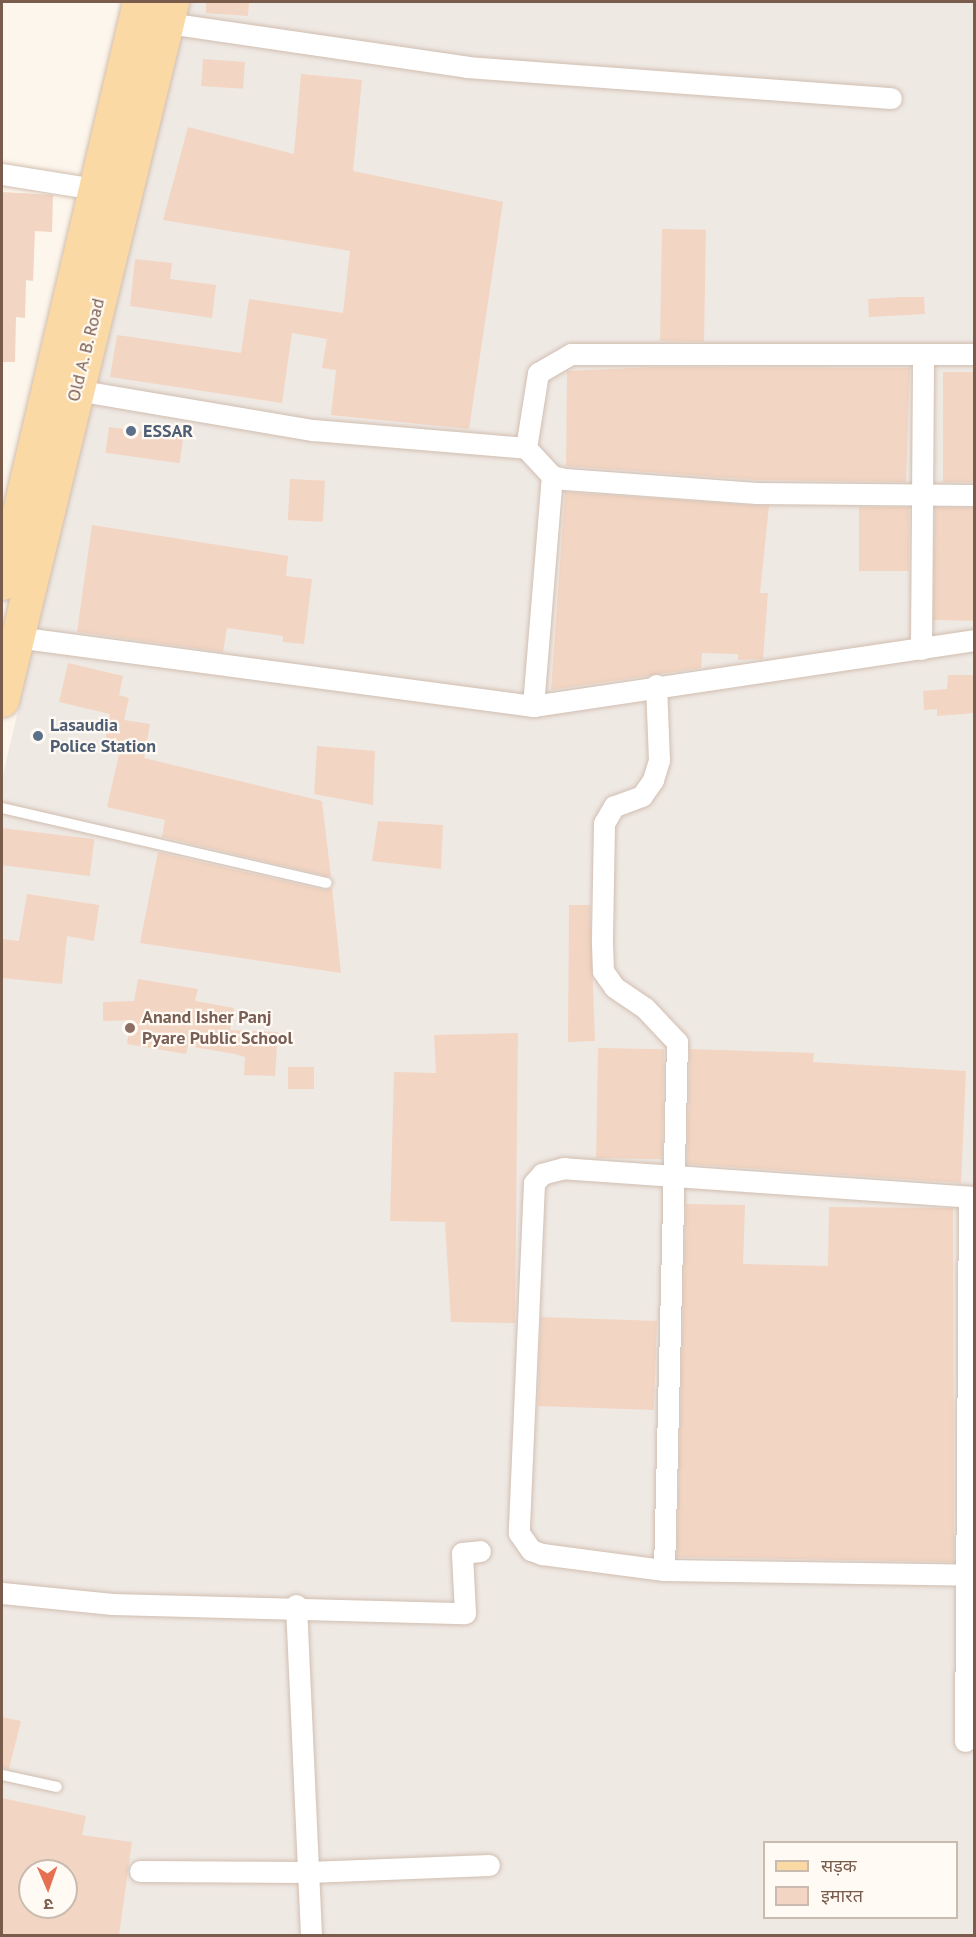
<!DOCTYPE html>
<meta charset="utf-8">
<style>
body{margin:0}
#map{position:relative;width:976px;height:1937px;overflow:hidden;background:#fdf6ec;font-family:"PT Sans","Noto Sans Devanagari",sans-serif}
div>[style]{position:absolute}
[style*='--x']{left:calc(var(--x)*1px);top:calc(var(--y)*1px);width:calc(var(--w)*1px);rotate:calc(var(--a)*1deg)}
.industrial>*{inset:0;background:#efe9e4}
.building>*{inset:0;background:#f3d5c3;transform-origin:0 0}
.roads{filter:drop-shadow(0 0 2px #d1beb0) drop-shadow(0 0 2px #d1beb0)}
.service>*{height:10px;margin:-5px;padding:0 5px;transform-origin:5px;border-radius:5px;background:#fff}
.minor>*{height:21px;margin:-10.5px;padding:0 10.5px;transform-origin:10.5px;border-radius:10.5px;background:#fff}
.primary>*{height:33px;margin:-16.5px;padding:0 16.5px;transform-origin:16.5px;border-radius:16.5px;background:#fbd9a5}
.dots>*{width:16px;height:16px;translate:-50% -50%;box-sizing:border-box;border:3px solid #fffaf3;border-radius:50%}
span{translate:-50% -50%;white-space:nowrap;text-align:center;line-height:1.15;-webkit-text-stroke:4.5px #fffaf3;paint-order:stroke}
.street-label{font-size:18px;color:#7a5c4d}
.service-label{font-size:18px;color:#4e5e75;font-weight:700}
.left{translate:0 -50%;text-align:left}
.education-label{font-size:18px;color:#785e54;font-weight:700}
.frame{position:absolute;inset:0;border:3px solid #7a5c4d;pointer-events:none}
.legend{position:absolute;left:763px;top:1841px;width:195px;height:78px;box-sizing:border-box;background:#fffaf3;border:2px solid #cabbb1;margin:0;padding:8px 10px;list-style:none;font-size:18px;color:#7a5c4d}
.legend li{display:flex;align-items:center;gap:12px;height:30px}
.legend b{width:30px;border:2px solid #cabbb1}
.north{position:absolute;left:18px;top:1859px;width:60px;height:60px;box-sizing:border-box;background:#fffaf3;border:2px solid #cabbb1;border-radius:50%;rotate:178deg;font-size:16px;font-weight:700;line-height:24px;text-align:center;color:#7a5c4d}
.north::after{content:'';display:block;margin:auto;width:21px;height:27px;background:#e76f51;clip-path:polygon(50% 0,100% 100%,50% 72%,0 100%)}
</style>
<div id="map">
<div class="industrial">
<div style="clip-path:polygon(evenodd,184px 2px,974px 2px,974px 1935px,2px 1936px,2px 779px,184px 2px,764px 1842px,956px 1842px,956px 1918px,764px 1918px,764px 1842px,184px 2px,30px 1871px,66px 1871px,66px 1907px,30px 1907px,30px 1871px)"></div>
</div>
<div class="building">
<div style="clip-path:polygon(206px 2px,249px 2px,248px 16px,206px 13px)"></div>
<div style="left:203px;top:59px;width:42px;height:27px;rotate:4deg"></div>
<div style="clip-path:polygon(301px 74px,362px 80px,353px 171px,503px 202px,469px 429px,331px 415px,336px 370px,322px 368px,327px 339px,292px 333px,282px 403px,110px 377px,117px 335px,241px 353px,249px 299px,343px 313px,350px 251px,163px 220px,188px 127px,294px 154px)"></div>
<div style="clip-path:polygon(2px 192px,53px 195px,52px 232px,35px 231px,33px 281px,26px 280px,25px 318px,16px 317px,15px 362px,2px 362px)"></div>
<div style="left:662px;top:229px;width:44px;height:112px;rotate:1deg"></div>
<div style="clip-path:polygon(135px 259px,172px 263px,170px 279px,216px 285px,212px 318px,130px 306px)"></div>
<div style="clip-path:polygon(900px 297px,924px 297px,925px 314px,869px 317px,868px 299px)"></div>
<div style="clip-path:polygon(657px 367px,910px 368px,906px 482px,757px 480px,566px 466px,567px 371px)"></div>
<div style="left:943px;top:372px;width:32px;height:110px"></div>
<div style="left:109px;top:427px;width:75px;height:26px;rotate:8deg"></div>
<div style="left:290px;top:479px;width:35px;height:41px;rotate:3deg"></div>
<div style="clip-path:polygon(565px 492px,769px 506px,760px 593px,768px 593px,763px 659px,738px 660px,738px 654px,702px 653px,701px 668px,551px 690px)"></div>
<div style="left:859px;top:507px;width:50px;height:64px"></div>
<div style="left:935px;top:507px;width:40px;height:113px;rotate:1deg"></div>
<div style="clip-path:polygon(92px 525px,288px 556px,286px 576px,312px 579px,304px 644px,283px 642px,283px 636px,227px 628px,223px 652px,77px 632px)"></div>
<div style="clip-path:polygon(68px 663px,123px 676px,119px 695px,129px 698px,124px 720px,150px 724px,144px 758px,322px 801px,331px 877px,162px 837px,165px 820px,107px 807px,120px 750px,104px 747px,110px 714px,59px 702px)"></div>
<div style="clip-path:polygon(948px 675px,975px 675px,975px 713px,937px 716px,937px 709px,924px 710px,923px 691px,947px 689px)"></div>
<div style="clip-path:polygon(317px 746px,375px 751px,373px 805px,314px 794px)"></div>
<div style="clip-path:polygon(378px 821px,443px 825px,441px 869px,372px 861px)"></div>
<div style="left:2px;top:828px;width:93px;height:37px;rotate:7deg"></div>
<div style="clip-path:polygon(158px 852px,324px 890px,332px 888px,341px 973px,140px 943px)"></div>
<div style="clip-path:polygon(27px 894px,99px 905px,94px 941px,67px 936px,62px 984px,2px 978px,2px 939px,19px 941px)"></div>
<div style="clip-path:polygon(569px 905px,590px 905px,595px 1041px,568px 1042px)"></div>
<div style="clip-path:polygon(138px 979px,198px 989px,195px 1001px,234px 1008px,230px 1030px,278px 1032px,275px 1076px,244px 1075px,245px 1057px,235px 1054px,188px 1046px,186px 1054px,127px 1044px,131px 1020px,103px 1021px,103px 1002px,134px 1001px)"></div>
<div style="clip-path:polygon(518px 1033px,515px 1323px,451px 1322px,445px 1222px,390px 1221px,394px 1072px,436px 1073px,434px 1035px)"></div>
<div style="left:598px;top:1048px;width:66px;height:110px;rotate:1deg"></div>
<div style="clip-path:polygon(690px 1049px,814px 1053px,813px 1062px,966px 1071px,961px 1183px,687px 1164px)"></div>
<div style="left:288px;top:1067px;width:26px;height:22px"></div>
<div style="clip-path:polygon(686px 1204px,745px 1205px,743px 1264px,828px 1266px,829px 1207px,953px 1208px,954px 1562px,677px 1557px)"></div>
<div style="left:541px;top:1317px;width:116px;height:89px;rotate:2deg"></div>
<div style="clip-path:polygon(2px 1717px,21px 1721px,9px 1769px,2px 1768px)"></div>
<div style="clip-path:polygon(evenodd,2px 1798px,86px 1816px,82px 1835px,132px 1842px,119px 1935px,2px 1935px,2px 1798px,30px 1871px,66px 1871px,66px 1907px,30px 1907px,30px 1871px)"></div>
</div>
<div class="roads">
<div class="service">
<div style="--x:2;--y:808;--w:333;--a:13"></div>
<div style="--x:2;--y:1775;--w:56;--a:12.3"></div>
</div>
<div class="minor">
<div style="--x:167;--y:23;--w:303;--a:8.3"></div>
<div style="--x:467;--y:67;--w:425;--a:4.2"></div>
<div style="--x:2;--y:174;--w:94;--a:9.2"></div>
<div style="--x:76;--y:390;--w:240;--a:9.6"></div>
<div style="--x:313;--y:430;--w:214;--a:4.8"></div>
<div style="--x:526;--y:448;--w:38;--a:47"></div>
<div style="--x:552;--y:476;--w:13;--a:13"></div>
<div style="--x:565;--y:479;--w:192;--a:4.2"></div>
<div style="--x:756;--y:493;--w:218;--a:0.5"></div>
<div style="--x:526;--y:448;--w:76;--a:-80.9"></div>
<div style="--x:538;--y:373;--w:38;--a:-30"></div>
<div style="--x:571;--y:354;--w:403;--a:0"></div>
<div style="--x:16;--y:637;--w:522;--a:7.6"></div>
<div style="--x:533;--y:706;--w:446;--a:-8.5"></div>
<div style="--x:921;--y:649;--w:295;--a:-89.6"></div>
<div style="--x:656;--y:685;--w:75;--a:87.7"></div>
<div style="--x:659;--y:760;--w:21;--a:107"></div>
<div style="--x:653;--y:780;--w:19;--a:125"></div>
<div style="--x:642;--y:796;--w:30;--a:160"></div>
<div style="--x:614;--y:806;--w:20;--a:120"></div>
<div style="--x:604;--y:823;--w:120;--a:91"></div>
<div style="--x:602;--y:943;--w:28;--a:88"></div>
<div style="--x:603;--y:971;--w:19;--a:55"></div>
<div style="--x:614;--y:987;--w:37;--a:34"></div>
<div style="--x:645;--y:1008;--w:47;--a:46.7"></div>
<div style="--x:677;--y:1042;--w:528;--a:91.41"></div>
<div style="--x:533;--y:706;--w:231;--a:-85.3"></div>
<div style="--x:974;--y:1197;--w:411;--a:-176"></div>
<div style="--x:564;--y:1168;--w:23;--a:165"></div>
<div style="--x:542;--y:1174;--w:12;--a:132"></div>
<div style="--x:534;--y:1183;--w:350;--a:92.5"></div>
<div style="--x:519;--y:1533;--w:21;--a:55"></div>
<div style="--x:531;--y:1550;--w:12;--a:20"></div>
<div style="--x:542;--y:1554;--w:123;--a:7.5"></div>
<div style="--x:664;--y:1570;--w:310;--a:0.9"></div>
<div style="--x:2;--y:1593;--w:111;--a:5.7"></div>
<div style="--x:112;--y:1604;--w:353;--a:1.5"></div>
<div style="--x:465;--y:1613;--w:60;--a:-92.9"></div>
<div style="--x:462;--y:1553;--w:18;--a:-6"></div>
<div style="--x:296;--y:1605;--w:331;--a:87.4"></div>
<div style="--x:965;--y:1741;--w:544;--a:-89.58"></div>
<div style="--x:140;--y:1871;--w:168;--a:0.3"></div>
<div style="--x:308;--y:1872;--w:181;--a:-2.2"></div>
</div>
<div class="primary">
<div style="--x:2;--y:583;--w:597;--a:-76.73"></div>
<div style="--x:2;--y:700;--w:718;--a:-76.31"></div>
</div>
</div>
<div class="dots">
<div style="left:131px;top:431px;background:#5c6f8a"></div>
<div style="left:38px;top:736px;background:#5c6f8a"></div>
<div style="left:130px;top:1028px;background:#8d6e63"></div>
</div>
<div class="street-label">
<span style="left:86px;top:350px;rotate:-76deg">Old A. B. Road</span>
</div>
<div class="service-label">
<span class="left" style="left:143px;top:431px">ESSAR</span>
<span class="left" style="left:50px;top:736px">Lasaudia<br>Police Station</span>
</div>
<div class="education-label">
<span class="left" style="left:142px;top:1028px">Anand Isher Panj<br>Pyare Public School</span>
</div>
<div class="frame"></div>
<ul class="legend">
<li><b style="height:8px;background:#fbd9a5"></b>सड़क</li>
<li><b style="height:16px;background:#f3d5c3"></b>इमारत</li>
</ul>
<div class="north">उ</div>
</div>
